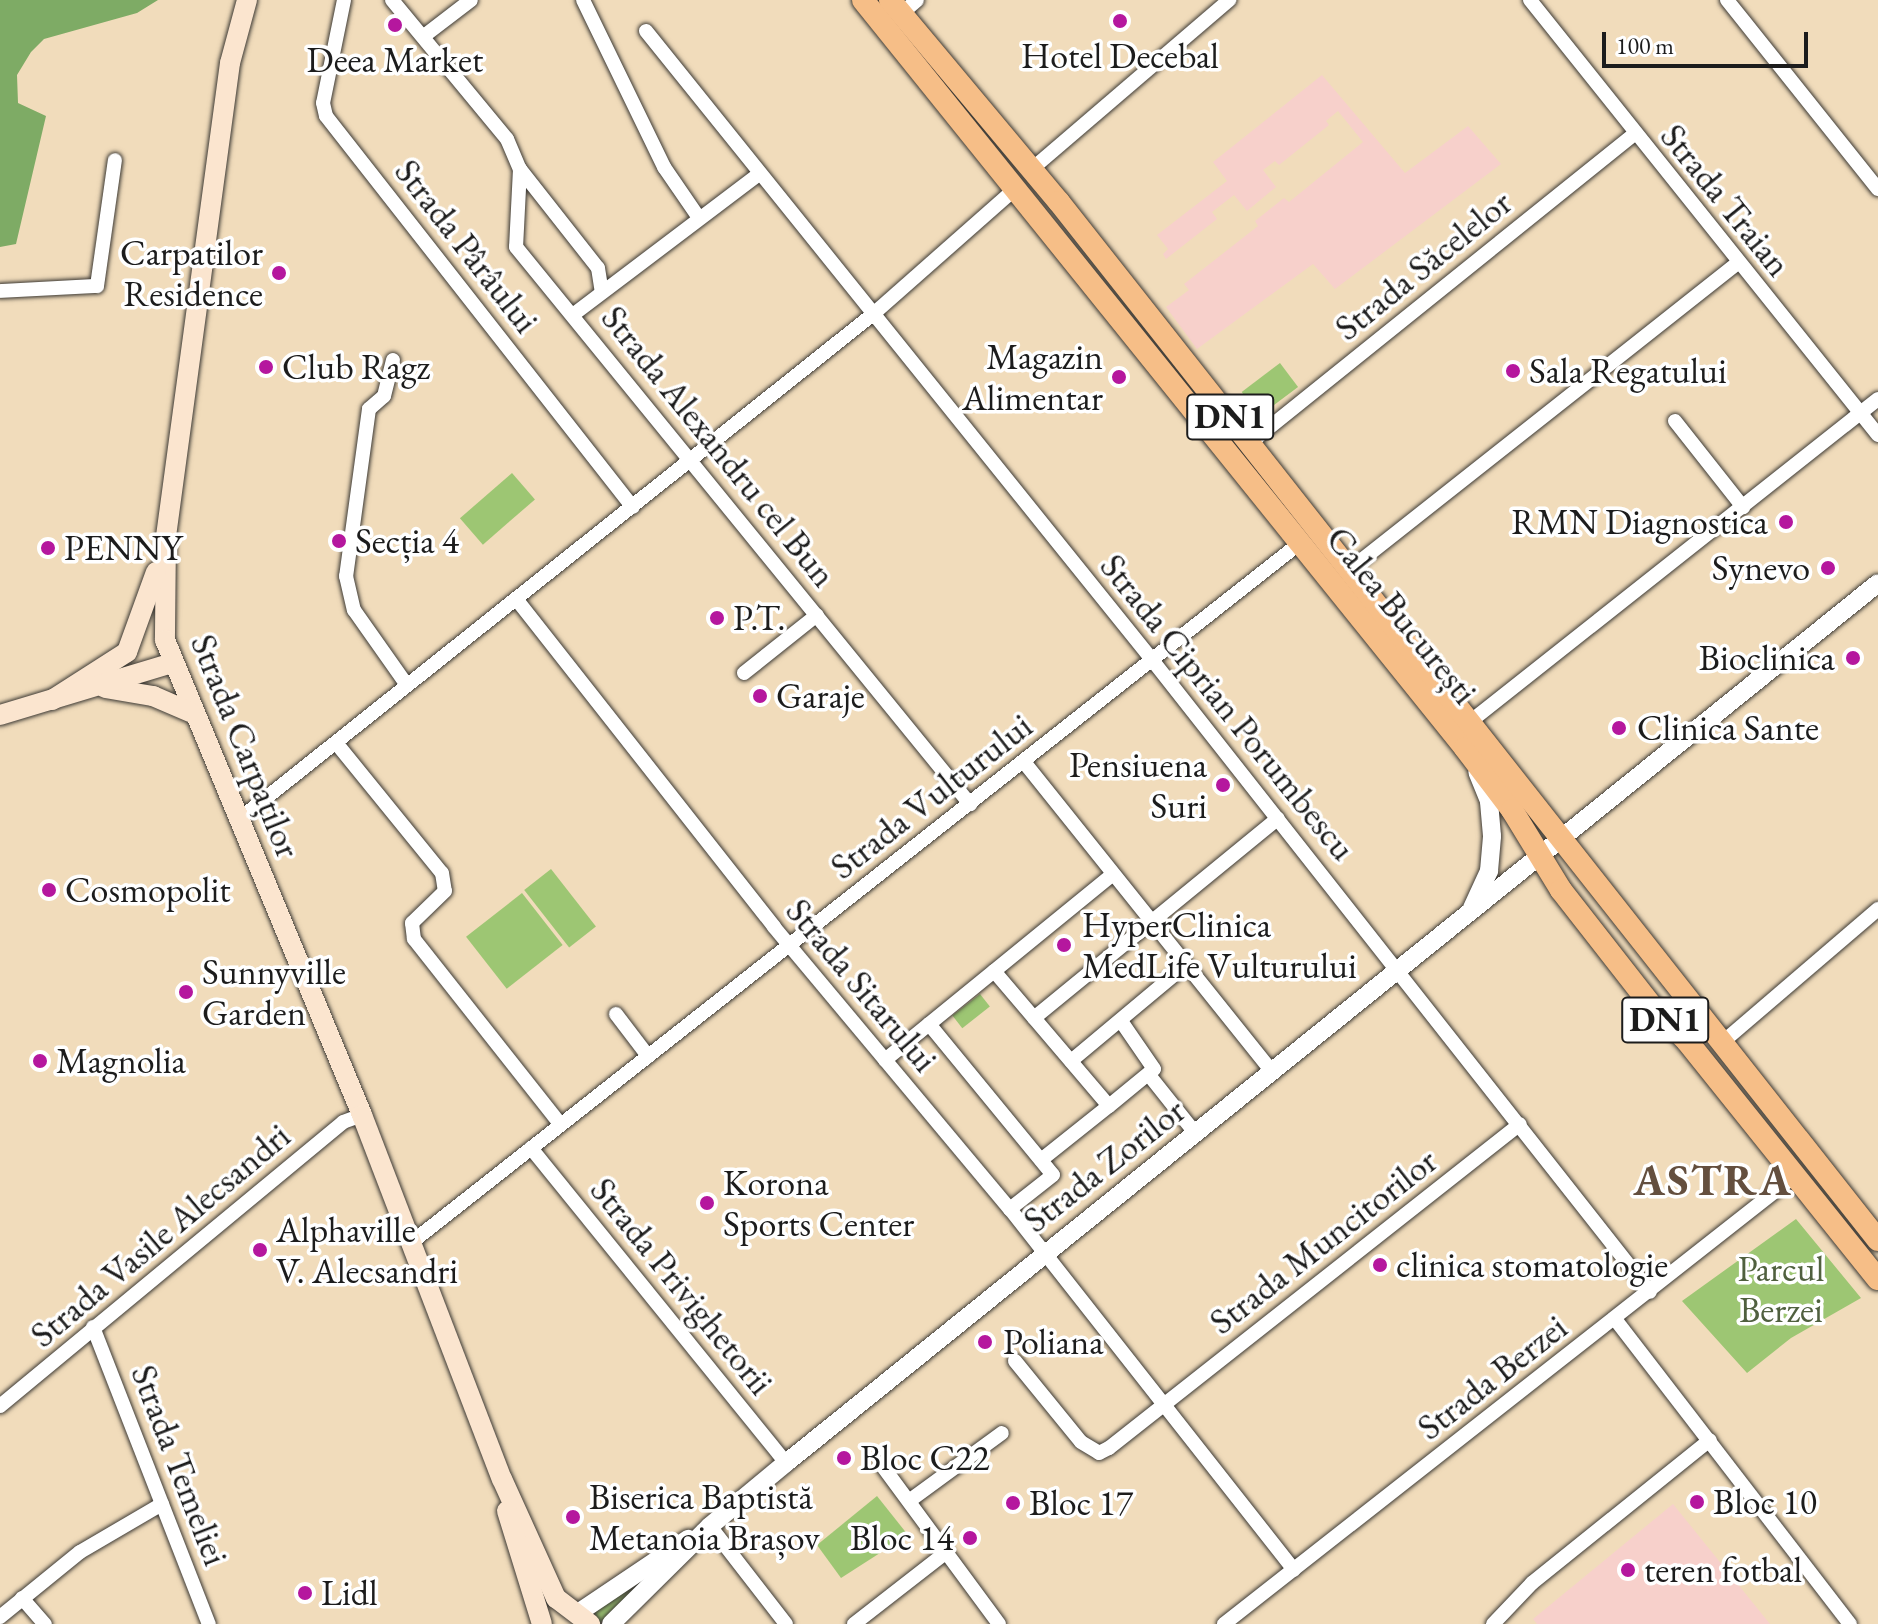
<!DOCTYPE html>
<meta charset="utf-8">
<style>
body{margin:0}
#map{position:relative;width:1878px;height:1624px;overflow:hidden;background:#f1dcbb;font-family:"EB Garamond",serif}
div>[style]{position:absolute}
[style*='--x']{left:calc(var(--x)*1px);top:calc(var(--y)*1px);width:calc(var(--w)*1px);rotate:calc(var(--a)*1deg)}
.built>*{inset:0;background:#f7d0cb}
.green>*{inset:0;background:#9dc673;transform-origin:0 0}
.forest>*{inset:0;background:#7eab65}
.roads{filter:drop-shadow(0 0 2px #3c3934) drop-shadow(0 0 2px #3c3934)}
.minor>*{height:14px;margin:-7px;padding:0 7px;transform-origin:7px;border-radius:7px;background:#fff}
.tertiary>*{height:18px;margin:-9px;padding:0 9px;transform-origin:9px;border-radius:9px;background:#fff}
.secondary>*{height:20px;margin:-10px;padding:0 10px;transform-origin:10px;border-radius:10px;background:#fbe5cf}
.primary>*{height:22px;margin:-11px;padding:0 11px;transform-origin:11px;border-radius:11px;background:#f6be87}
.dots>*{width:22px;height:22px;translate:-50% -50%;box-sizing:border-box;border:4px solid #fff;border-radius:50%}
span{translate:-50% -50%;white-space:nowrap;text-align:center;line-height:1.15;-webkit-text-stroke:7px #fff;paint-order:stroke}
.shield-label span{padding:2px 6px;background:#fff;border:2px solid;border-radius:6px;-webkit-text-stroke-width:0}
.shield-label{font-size:34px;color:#1c1c1c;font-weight:700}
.poi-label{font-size:36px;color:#1c1c1c}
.right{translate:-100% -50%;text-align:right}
.left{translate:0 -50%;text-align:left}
.street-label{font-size:36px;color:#1c1c1c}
.park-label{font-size:36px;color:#50603f}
.district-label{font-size:44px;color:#644f3e;font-weight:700;letter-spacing:2px}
.scale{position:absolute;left:1602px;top:32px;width:206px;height:36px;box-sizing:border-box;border:4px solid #1c1c1c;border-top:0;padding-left:10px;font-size:24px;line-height:28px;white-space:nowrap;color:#1c1c1c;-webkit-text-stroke:6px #fff;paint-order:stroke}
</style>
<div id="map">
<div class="built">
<div style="clip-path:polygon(1322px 75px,1405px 173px,1468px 126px,1501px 164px,1335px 289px,1313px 264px,1197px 349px,1166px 307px,1189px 290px,1184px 284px,1258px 226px,1255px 221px,1284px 198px,1289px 202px,1363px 142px,1338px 111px,1326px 121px,1329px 125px,1279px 165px,1275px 161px,1263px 170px,1276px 187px,1247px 211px,1234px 195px,1212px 212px,1217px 219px,1166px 259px,1163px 254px,1168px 249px,1157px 235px,1227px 181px,1213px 162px)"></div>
<div style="clip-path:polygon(1673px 1504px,1770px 1624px,1537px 1624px,1533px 1619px)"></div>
</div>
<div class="green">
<div style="left:1280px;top:363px;width:30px;height:48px;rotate:53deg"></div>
<div style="left:512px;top:473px;width:35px;height:69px;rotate:49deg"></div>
<div style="left:551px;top:869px;width:73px;height:34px;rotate:52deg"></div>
<div style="left:522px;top:893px;width:66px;height:71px;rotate:52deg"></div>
<div style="left:980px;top:994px;width:16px;height:35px;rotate:52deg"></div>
<div style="clip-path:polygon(1796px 1219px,1861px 1298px,1791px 1338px,1747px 1373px,1682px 1301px)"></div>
<div style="clip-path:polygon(877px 1496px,908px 1535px,841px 1578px,817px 1545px)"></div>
<div style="clip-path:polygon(661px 1563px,610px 1612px,600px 1623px,594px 1612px)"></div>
</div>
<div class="forest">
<div style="clip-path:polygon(0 0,158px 0,137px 13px,44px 39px,31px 52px,17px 75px,18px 103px,46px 116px,16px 244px,0 247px)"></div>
</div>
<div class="roads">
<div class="minor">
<div style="--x:344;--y:0;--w:105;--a:101.5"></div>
<div style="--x:323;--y:103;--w:13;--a:77"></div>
<div style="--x:326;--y:116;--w:497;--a:51.9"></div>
<div style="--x:392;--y:0;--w:180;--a:50.4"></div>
<div style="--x:507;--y:139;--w:33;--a:67"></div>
<div style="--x:520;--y:169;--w:126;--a:51.8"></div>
<div style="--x:598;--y:268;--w:24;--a:81"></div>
<div style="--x:583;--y:0;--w:186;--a:64.1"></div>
<div style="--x:664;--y:167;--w:62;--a:55.5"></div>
<div style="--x:1530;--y:0;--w:557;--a:51.34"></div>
<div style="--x:1727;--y:0;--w:242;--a:51.4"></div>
<div style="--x:901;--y:14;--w:21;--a:-41"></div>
<div style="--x:646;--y:31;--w:809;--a:51.17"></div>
<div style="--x:1153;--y:661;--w:803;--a:51.77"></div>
<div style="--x:424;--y:36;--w:59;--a:-37.5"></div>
<div style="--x:520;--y:169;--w:78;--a:92.9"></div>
<div style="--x:516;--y:247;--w:719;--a:50.82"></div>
<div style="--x:1032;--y:169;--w:260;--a:-40.6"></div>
<div style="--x:0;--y:291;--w:97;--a:-3"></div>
<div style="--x:97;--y:286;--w:127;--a:-81.9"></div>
<div style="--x:574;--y:314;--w:231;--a:-37.1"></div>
<div style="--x:393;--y:360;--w:37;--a:104"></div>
<div style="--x:384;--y:396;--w:20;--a:139"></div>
<div style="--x:369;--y:409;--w:169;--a:97.8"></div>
<div style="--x:346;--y:576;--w:35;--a:77"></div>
<div style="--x:354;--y:610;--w:92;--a:54.8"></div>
<div style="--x:1675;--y:421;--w:110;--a:51.7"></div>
<div style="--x:1250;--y:443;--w:493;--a:-38.8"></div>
<div style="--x:1349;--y:570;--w:496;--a:-38.3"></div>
<div style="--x:517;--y:600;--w:416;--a:51.8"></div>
<div style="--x:774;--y:927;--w:368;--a:50.1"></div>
<div style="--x:1010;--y:1209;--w:459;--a:51.8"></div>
<div style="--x:744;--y:673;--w:93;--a:-38.5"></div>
<div style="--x:1471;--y:721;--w:519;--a:-38.35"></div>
<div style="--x:337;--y:744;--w:166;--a:50.9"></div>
<div style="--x:442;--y:873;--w:18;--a:81"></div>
<div style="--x:445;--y:891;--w:46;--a:135.9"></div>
<div style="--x:412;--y:923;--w:16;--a:83"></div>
<div style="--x:414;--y:939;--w:236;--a:51.7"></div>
<div style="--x:1024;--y:762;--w:398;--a:51.3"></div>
<div style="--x:237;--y:821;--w:812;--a:-38.55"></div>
<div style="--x:872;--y:315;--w:193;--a:-41.4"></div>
<div style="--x:994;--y:971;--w:177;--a:49.6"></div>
<div style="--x:1109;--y:1106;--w:58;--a:-39.4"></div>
<div style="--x:1154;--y:1069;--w:58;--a:-124.5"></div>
<div style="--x:616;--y:1014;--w:53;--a:52.7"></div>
<div style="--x:1034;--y:1018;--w:315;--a:-39.3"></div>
<div style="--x:929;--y:1024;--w:195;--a:50.6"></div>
<div style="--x:1053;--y:1175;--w:55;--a:141.7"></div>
<div style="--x:1724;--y:1041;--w:203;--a:-40.6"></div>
<div style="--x:885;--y:1060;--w:293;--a:-39.2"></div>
<div style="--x:1071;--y:1061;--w:150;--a:-39.9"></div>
<div style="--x:1149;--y:1075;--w:75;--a:51.5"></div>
<div style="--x:531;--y:1148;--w:405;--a:51"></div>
<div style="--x:1041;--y:1160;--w:87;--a:-38.5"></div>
<div style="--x:412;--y:1242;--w:1130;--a:-38.21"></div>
<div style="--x:1615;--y:1319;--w:385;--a:52.4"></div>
<div style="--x:93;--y:1327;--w:319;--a:68.7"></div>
<div style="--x:1015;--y:1361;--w:104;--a:50.8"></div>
<div style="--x:1081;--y:1442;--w:21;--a:31"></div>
<div style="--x:1099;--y:1453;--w:11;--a:-27"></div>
<div style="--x:1109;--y:1448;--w:523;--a:-38.25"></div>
<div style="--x:0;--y:1406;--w:445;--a:-39.6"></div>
<div style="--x:343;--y:1122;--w:20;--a:-20"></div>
<div style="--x:881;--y:1464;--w:199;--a:53.6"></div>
<div style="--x:909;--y:1501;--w:115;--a:-36.2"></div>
<div style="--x:710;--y:1526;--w:124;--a:52.2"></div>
<div style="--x:22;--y:1598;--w:35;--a:49"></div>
<div style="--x:0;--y:1617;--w:103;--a:-39.1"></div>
<div style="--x:80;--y:1552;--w:95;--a:-30.3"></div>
<div style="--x:854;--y:1624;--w:114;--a:-37.9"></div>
<div style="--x:1224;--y:1624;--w:727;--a:-38.13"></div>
<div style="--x:1493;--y:1624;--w:57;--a:-46.4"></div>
<div style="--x:1532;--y:1583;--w:228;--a:-38.8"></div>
</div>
<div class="tertiary">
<div style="--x:1472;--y:908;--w:41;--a:-65.3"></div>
<div style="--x:1489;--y:871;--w:35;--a:-85"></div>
<div style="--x:1492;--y:836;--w:35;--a:-95"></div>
<div style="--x:1489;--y:801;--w:31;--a:-112"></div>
<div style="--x:578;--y:1613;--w:133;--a:-33.9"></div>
<div style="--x:611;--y:1624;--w:139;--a:-44.7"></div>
<div style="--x:710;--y:1526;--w:99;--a:-39.7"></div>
<div style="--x:786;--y:1463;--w:1402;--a:-38.86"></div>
</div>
<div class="secondary">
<div style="--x:247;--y:0;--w:65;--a:105.1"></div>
<div style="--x:230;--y:63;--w:478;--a:97.7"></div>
<div style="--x:166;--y:537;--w:103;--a:90.6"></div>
<div style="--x:165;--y:640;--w:514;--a:67.47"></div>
<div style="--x:362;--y:1115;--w:390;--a:69"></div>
<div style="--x:502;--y:1479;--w:131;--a:65.6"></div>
<div style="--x:556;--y:1598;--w:43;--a:37.4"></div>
<div style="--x:105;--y:688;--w:49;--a:9.5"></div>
<div style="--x:153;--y:696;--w:40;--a:23.4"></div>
<div style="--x:52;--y:700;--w:89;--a:-32.6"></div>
<div style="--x:127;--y:652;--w:85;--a:-70.1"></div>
<div style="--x:0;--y:715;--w:180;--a:-16.8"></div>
<div style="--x:507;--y:1511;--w:118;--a:72.8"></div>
</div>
<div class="primary">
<div style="--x:863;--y:0;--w:960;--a:51.17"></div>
<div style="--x:1465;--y:748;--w:78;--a:52.8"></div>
<div style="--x:1512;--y:810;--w:94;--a:58.5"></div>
<div style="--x:1561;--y:890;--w:146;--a:52"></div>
<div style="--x:1651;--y:1005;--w:51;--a:45"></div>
<div style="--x:1687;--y:1041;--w:305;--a:51.3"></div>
<div style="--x:890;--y:0;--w:263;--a:50.1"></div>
<div style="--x:1059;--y:202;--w:1322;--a:51.73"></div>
</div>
</div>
<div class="dots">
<div style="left:1120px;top:21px;background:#b5179e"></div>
<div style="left:395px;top:25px;background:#b5179e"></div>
<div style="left:279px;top:273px;background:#b5179e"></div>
<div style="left:266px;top:367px;background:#b5179e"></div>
<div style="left:1513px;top:371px;background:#b5179e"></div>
<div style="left:1119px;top:377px;background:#b5179e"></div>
<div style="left:1786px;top:522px;background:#b5179e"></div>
<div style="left:339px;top:541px;background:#b5179e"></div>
<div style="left:48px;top:548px;background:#b5179e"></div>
<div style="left:1828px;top:568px;background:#b5179e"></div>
<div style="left:717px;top:618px;background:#b5179e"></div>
<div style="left:1853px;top:658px;background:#b5179e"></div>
<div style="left:760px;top:696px;background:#b5179e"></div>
<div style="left:1619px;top:728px;background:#b5179e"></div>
<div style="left:1223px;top:785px;background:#b5179e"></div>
<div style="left:49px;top:890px;background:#b5179e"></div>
<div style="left:1064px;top:945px;background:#b5179e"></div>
<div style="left:186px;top:992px;background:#b5179e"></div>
<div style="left:40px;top:1061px;background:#b5179e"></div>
<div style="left:707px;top:1203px;background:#b5179e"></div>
<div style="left:260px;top:1250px;background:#b5179e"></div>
<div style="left:1380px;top:1265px;background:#b5179e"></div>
<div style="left:985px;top:1342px;background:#b5179e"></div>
<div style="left:844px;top:1458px;background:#b5179e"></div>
<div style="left:1697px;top:1502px;background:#b5179e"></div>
<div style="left:1013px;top:1503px;background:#b5179e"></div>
<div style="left:573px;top:1517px;background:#b5179e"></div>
<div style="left:970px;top:1538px;background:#b5179e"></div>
<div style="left:1628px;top:1570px;background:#b5179e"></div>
<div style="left:305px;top:1593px;background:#b5179e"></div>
</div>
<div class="shield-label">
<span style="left:1230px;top:417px">DN1</span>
<span style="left:1665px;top:1020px">DN1</span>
</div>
<div class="poi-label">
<span style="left:1120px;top:56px">Hotel Decebal</span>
<span style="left:395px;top:60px">Deea Market</span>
<span class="right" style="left:263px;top:273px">Carpatilor<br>Residence</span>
<span class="right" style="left:1103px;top:377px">Magazin<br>Alimentar</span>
<span class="left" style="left:282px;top:367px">Club Ragz</span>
<span class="left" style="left:1529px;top:371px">Sala Regatului</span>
<span class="right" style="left:1768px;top:522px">RMN Diagnostica</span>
<span class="left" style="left:355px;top:541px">Secția 4</span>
<span class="left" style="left:64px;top:548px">PENNY</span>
<span class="right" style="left:1810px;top:568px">Synevo</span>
<span class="left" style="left:733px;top:618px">P.T.</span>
<span class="right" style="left:1835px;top:658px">Bioclinica</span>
<span class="left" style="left:776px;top:696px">Garaje</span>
<span class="left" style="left:1637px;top:728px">Clinica Sante</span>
<span class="right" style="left:1207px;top:785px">Pensiuena<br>Suri</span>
<span class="left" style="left:65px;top:890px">Cosmopolit</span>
<span class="left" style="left:1082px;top:945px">HyperClinica<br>MedLife Vulturului</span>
<span class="left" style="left:202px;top:992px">Sunnyville<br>Garden</span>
<span class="left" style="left:56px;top:1061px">Magnolia</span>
<span class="left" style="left:723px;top:1203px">Korona<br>Sports Center</span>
<span class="left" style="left:276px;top:1250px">Alphaville<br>V. Alecsandri</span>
<span class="left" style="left:1396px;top:1265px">clinica stomatologie</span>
<span class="left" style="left:1003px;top:1342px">Poliana</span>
<span class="left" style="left:860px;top:1458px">Bloc C22</span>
<span class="left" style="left:589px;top:1517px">Biserica Baptistă<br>Metanoia Brașov</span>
<span class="left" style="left:1713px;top:1502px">Bloc 10</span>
<span class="left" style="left:1029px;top:1503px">Bloc 17</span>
<span class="right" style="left:954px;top:1538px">Bloc 14</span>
<span class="left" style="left:1644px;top:1570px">teren fotbal</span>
<span class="left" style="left:321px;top:1593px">Lidl</span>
</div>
<div class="street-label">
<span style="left:1726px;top:200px;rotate:51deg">Strada Traian</span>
<span style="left:467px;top:246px;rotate:52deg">Strada Pârâului</span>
<span style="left:1423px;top:265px;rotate:-39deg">Strada Săcelelor</span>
<span style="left:719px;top:446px;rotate:51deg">Strada Alexandru cel Bun</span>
<span style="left:1402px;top:615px;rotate:51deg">Calea București</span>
<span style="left:1228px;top:707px;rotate:51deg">Strada Ciprian Porumbescu</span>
<span style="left:246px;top:746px;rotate:68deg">Strada Carpaților</span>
<span style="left:931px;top:796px;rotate:-38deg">Strada Vulturului</span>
<span style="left:862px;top:985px;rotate:50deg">Strada Sitarului</span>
<span style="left:1104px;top:1165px;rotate:-38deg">Strada Zorilor</span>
<span style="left:160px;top:1235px;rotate:-40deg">Strada Vasile Alecsandri</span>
<span style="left:1323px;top:1241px;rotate:-38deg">Strada Muncitorilor</span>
<span style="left:682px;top:1286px;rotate:51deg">Strada Privighetorii</span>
<span style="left:1492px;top:1377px;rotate:-38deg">Strada Berzei</span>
<span style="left:180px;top:1465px;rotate:69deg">Strada Temeliei</span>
</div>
<div class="park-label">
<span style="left:1781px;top:1289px">Parcul<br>Berzei</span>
</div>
<div class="district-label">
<span style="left:1713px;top:1180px">ASTRA</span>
</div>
<div class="scale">100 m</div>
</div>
